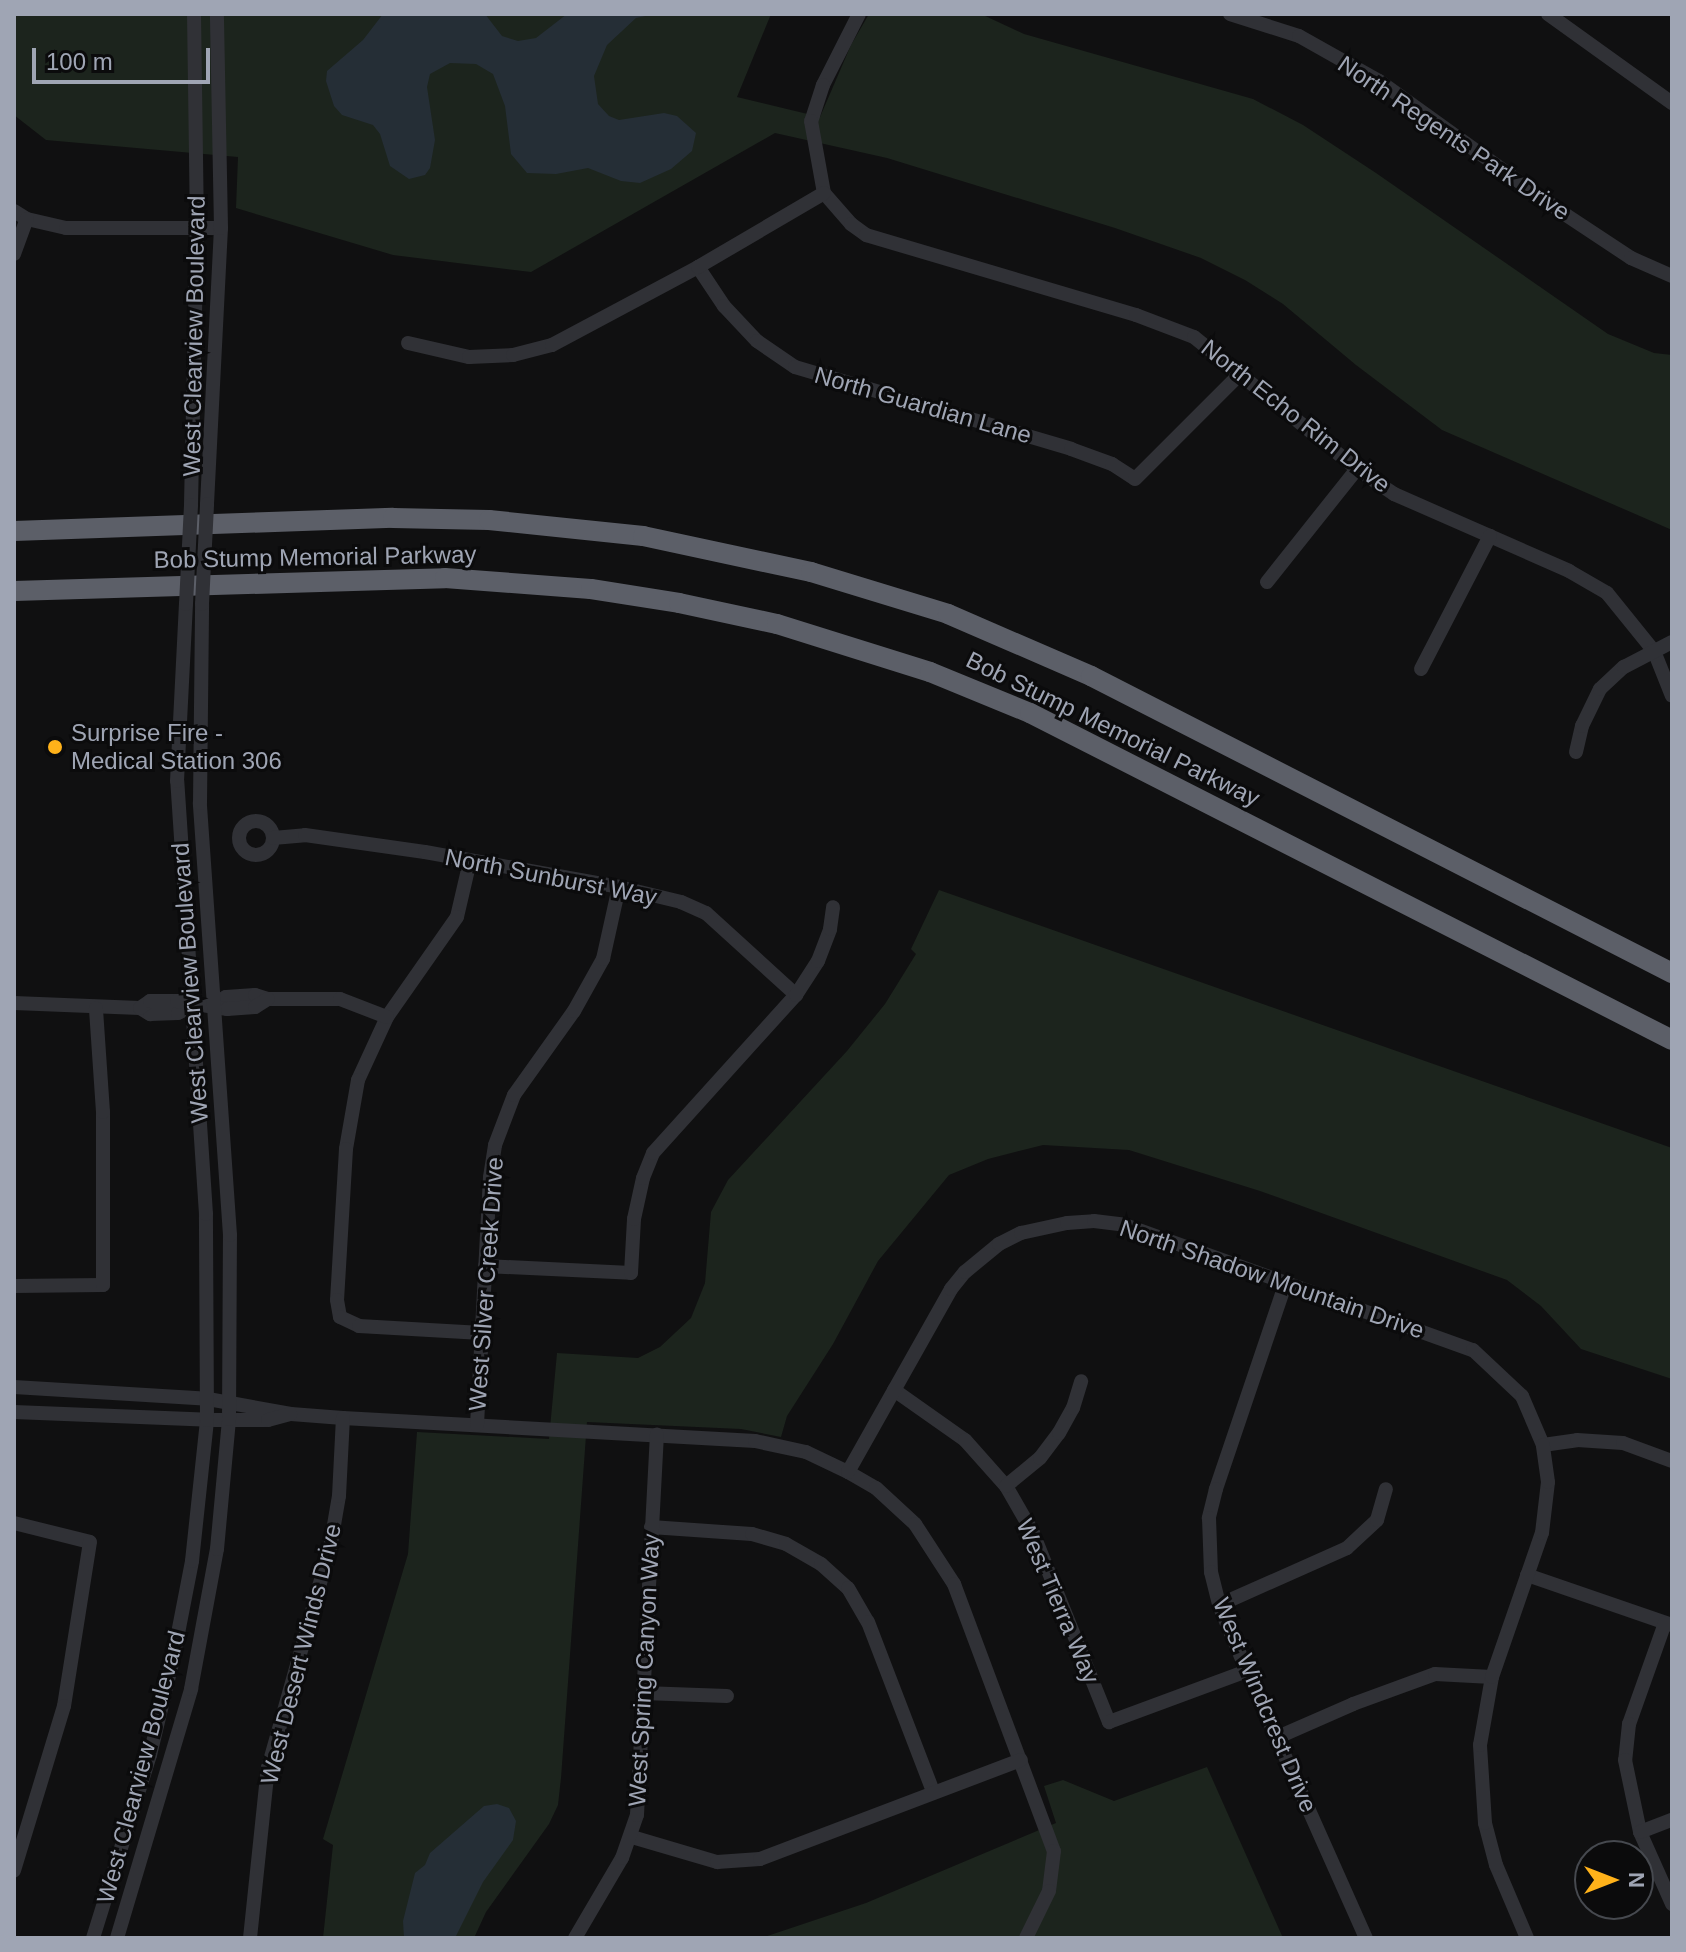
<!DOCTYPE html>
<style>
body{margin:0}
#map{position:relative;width:1686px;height:1952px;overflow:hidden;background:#101011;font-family:Arial,sans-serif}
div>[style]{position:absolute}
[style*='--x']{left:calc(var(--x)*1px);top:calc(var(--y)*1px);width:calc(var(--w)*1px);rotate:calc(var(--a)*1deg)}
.green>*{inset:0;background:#1c241d}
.water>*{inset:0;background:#252e36}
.minor>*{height:14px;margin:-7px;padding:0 7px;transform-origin:7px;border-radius:7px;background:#303136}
.minor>.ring{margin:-7px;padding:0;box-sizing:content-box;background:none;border:14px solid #303136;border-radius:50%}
.highway>*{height:20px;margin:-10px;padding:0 10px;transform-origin:10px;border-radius:10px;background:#5c5f68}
.minor-bridge>*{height:14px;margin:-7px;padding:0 7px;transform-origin:7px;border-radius:7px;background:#303136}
.dots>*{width:22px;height:22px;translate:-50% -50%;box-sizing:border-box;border:4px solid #0b0b0c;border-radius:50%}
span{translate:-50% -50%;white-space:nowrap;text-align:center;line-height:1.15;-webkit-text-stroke:6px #0b0b0c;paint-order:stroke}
.street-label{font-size:24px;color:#9fa5b4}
.poi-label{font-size:24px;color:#9fa5b4}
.left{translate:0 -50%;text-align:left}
.frame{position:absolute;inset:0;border:16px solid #9fa5b4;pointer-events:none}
.north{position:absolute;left:1574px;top:1840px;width:80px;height:80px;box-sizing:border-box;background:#0b0b0c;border:2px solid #46494f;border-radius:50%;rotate:90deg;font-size:22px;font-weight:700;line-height:32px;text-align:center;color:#9fa5b4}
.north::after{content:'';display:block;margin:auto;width:28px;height:36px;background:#ffb21a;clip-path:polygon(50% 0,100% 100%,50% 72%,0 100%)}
.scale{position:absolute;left:32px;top:48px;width:178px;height:36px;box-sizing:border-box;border:4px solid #9fa5b4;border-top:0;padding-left:10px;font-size:24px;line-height:28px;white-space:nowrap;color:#9fa5b4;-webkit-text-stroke:6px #0b0b0c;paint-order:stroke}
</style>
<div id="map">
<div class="green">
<div style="clip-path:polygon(14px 14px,771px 14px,737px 97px,820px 117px,851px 45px,869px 14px,981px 14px,1024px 34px,1253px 99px,1303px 125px,1376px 173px,1608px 334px,1654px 353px,1672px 355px,1672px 530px,1442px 430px,1356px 365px,1283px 304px,1245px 280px,1201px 258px,1115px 228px,887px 158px,775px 133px,531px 272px,393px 255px,236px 208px,238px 157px,46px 140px,14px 115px)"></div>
<div style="clip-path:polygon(939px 890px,1672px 1148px,1672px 1379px,1581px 1349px,1541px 1306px,1507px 1280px,1260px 1191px,1129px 1150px,1043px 1145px,988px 1159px,949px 1175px,878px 1261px,833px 1344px,787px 1416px,781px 1437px,741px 1429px,587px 1422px,561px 1778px,558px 1805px,549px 1824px,486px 1912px,474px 1938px,323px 1938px,333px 1845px,323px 1839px,408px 1554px,417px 1432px,549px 1439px,557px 1353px,638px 1358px,660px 1347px,691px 1318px,705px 1283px,711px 1212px,728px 1180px,847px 1051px,885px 1004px,916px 954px,911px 949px)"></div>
<div style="clip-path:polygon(1207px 1767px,1283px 1938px,761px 1938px,866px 1903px,1056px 1823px,1044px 1786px,1063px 1780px,1114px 1801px)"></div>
</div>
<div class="water">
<div style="clip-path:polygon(383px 14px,485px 14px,502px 36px,518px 41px,536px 38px,567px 14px,655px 14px,636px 18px,607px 45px,594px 76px,598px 104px,609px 116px,619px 120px,664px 113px,677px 116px,696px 133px,692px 151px,671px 169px,640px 183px,621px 181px,588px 168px,556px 174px,527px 173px,511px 154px,505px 106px,493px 74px,476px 64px,450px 63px,430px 74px,427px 87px,435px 140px,430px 168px,425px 175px,409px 179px,390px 166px,380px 134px,373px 125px,342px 115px,334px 106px,326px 81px,327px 71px,363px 40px)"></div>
<div style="clip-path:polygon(497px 1804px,509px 1808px,516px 1821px,513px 1840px,483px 1882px,455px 1938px,404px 1938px,403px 1921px,415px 1873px,425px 1865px,430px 1853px,484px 1806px)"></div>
</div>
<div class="minor">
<div style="--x:859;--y:14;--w:80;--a:116.9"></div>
<div style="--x:823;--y:85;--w:38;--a:108"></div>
<div style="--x:811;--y:121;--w:73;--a:79.8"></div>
<div style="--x:824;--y:193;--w:41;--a:48.9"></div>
<div style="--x:851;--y:224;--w:19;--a:36"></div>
<div style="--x:866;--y:235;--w:282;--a:16.5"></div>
<div style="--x:1136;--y:315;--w:62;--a:20.8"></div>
<div style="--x:1194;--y:337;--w:210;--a:39"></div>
<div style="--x:1357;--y:469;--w:45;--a:34"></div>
<div style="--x:1394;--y:494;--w:191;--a:23.7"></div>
<div style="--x:1569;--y:571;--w:44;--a:30.1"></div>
<div style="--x:1607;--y:593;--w:75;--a:51"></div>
<div style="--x:1654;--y:651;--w:48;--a:68.2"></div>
<div style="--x:1230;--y:14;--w:72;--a:17.7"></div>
<div style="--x:1299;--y:36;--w:92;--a:29.4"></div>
<div style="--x:1379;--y:81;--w:223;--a:35.7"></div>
<div style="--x:1560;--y:211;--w:85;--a:33.5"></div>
<div style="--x:1631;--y:258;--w:45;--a:23.7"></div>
<div style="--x:1548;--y:14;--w:153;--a:35.7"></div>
<div style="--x:14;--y:211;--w:15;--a:32"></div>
<div style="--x:27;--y:219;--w:40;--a:13"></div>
<div style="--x:66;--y:228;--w:155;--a:0"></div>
<div style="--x:14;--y:254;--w:37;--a:-70"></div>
<div style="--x:698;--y:267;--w:47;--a:56.3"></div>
<div style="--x:724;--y:306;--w:48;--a:46.7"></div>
<div style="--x:757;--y:341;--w:46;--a:34.4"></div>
<div style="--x:795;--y:367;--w:288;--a:16.5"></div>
<div style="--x:1071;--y:449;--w:44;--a:20.1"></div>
<div style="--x:1112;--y:464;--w:27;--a:33"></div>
<div style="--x:1135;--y:479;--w:151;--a:-45"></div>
<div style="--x:408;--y:343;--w:63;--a:12.9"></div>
<div style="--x:469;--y:357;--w:44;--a:-2.6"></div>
<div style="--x:513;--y:355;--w:40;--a:-14.4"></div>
<div style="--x:552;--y:345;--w:166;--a:-28.1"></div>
<div style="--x:698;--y:267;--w:146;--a:-30.4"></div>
<div style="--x:207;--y:504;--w:276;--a:-87.1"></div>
<div style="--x:221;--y:228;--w:214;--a:-91.1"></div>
<div style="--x:191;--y:505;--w:277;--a:-88.8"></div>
<div style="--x:197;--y:228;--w:214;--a:-90.8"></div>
<div style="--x:1267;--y:582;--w:144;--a:-51.5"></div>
<div style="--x:1421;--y:669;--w:150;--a:-62.6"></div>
<div style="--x:1576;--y:752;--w:27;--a:-77"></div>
<div style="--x:1582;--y:726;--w:41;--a:-64.1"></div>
<div style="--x:1600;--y:689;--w:33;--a:-43"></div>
<div style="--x:1624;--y:667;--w:54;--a:-27.5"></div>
<div class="ring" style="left:239px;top:821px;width:20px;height:20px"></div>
<div style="--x:273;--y:838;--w:32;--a:-5"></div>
<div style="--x:305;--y:835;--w:121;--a:8.1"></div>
<div style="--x:425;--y:852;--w:197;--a:10.2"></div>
<div style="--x:619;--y:887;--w:64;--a:13.6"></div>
<div style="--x:681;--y:902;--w:27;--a:24"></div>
<div style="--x:706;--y:913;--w:122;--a:42.3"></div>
<div style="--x:470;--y:861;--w:57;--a:103.1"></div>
<div style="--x:457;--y:917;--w:122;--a:125"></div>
<div style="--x:387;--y:1017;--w:69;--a:114.7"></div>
<div style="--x:358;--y:1080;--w:70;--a:99.9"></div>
<div style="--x:346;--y:1149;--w:151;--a:93.4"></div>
<div style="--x:337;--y:1300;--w:17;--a:80"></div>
<div style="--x:340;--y:1317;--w:21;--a:25"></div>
<div style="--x:359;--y:1326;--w:123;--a:3.3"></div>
<div style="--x:14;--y:1003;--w:126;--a:2.3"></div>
<div style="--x:140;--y:1008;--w:12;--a:31"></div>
<div style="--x:150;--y:1014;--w:28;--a:-2"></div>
<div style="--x:178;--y:1013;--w:16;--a:-27"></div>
<div style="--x:213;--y:1005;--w:15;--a:-32"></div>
<div style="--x:226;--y:997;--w:29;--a:-4"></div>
<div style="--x:255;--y:995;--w:14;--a:17"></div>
<div style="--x:268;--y:999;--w:72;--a:0"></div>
<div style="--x:340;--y:999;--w:50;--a:21"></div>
<div style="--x:140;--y:1008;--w:12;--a:-35"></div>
<div style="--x:150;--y:1001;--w:27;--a:0"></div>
<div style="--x:177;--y:1001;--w:51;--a:9.1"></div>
<div style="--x:227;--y:1009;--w:28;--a:-4"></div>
<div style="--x:255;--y:1007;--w:15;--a:-32"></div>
<div style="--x:485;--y:1266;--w:146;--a:2.7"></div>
<div style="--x:631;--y:1273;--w:54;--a:-86.8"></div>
<div style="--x:634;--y:1219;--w:42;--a:-77.6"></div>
<div style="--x:643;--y:1178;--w:27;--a:-68"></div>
<div style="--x:653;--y:1153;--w:213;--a:-47.9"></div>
<div style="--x:796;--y:995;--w:40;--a:-57.1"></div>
<div style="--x:818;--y:961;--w:34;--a:-69"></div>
<div style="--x:830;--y:929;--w:22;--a:-82"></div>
<div style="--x:1286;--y:1282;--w:219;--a:108.7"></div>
<div style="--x:1216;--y:1489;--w:30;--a:104"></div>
<div style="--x:1209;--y:1518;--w:54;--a:87.9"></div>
<div style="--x:1211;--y:1572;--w:34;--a:76"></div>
<div style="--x:1219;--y:1605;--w:72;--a:67"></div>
<div style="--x:1247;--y:1671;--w:292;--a:66"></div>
<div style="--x:14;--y:1286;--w:89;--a:-0.6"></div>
<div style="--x:103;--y:1285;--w:173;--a:-90"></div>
<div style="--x:103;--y:1112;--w:104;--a:-93.9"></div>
<div style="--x:14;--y:1387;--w:194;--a:3.5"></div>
<div style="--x:208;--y:1399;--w:84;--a:10.2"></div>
<div style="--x:291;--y:1414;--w:52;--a:4.4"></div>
<div style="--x:343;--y:1418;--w:413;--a:3.2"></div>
<div style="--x:755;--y:1441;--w:52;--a:12.2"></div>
<div style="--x:806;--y:1452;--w:47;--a:25.5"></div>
<div style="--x:848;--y:1472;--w:32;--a:30"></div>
<div style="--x:876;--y:1488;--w:53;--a:42.7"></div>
<div style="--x:915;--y:1524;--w:72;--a:57"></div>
<div style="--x:954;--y:1584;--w:285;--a:69.5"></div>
<div style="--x:1054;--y:1851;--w:40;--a:97.1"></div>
<div style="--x:1049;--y:1891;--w:52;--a:116.1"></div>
<div style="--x:894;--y:1390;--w:87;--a:35.2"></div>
<div style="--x:965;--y:1440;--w:62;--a:48.3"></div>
<div style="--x:1006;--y:1486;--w:54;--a:60.1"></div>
<div style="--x:1033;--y:1533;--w:204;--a:68.1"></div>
<div style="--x:1109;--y:1722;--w:147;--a:-20.3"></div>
<div style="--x:14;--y:1412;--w:201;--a:2.3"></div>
<div style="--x:215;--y:1420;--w:53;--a:0"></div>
<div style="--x:268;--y:1420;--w:23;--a:-15"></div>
<div style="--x:477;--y:1425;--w:248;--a:-87"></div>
<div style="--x:490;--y:1177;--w:32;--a:-81"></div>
<div style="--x:495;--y:1145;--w:53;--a:-69.2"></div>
<div style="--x:514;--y:1095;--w:103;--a:-54.5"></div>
<div style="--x:574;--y:1011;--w:60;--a:-60.9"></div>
<div style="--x:603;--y:959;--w:74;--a:-77.5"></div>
<div style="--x:848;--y:1472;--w:210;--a:-60.6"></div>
<div style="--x:951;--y:1289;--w:22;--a:-51"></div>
<div style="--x:965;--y:1272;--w:44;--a:-39.5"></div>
<div style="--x:999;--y:1244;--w:25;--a:-27"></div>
<div style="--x:1021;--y:1233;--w:47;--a:-12.3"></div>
<div style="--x:1067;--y:1223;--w:27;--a:-4"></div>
<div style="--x:1094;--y:1221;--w:31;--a:7"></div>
<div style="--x:1125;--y:1225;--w:370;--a:19.8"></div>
<div style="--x:1473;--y:1350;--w:67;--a:43.2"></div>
<div style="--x:1522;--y:1396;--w:53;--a:66.8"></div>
<div style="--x:1543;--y:1445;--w:34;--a:-8"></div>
<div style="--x:1577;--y:1440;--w:46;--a:3.7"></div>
<div style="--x:1623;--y:1443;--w:52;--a:20.2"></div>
<div style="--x:1006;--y:1486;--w:44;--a:-39.5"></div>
<div style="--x:1040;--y:1458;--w:31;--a:-53"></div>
<div style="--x:1059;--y:1433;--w:29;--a:-61"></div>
<div style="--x:1073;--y:1408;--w:28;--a:-73"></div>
<div style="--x:14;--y:1523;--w:78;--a:14"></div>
<div style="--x:90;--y:1542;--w:166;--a:99"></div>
<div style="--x:64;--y:1706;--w:172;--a:106.9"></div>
<div style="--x:651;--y:1527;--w:101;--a:4"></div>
<div style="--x:752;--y:1534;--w:35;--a:16"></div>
<div style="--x:786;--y:1544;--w:40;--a:29.7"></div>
<div style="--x:821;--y:1564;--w:36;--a:42"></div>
<div style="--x:848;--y:1588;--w:39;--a:60"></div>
<div style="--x:868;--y:1622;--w:181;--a:69"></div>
<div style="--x:1527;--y:1575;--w:153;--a:19"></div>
<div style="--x:1219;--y:1605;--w:140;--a:-24"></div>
<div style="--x:1347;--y:1548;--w:41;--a:-43"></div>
<div style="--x:1377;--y:1520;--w:32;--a:-74"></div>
<div style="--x:1665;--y:1623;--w:107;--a:109.6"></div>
<div style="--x:1629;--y:1724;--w:36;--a:96"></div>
<div style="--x:1625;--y:1760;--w:74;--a:78.2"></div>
<div style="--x:1640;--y:1832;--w:79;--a:66"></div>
<div style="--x:643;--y:1693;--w:84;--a:2"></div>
<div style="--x:1278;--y:1737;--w:82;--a:-23.7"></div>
<div style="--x:1353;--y:1704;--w:87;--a:-20.1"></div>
<div style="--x:1435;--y:1674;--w:57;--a:3"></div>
<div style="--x:1640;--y:1832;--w:34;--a:-21"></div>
<div style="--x:632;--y:1837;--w:89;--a:16.4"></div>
<div style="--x:717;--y:1862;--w:43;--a:-4"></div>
<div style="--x:760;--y:1859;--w:279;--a:-20.8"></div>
<div style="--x:93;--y:1938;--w:192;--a:-72.7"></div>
<div style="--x:150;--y:1755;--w:99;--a:-76.5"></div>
<div style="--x:173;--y:1659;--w:100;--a:-79"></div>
<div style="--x:192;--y:1561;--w:142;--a:-83.9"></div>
<div style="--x:207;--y:1420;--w:206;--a:-90.3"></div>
<div style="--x:206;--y:1214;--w:434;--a:-93.8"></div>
<div style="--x:177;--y:781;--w:177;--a:-87.1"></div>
<div style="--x:117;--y:1938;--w:260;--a:-73.4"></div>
<div style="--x:191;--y:1689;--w:142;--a:-79.5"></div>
<div style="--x:217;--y:1549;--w:131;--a:-84.7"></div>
<div style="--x:229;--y:1419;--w:184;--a:-89.7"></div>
<div style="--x:230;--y:1235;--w:433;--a:-94"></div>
<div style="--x:200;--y:803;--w:199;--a:-89.4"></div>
<div style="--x:250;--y:1938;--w:171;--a:-84"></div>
<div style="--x:268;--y:1768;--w:229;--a:-74.3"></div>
<div style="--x:330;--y:1548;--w:53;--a:-80.2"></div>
<div style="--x:339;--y:1496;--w:78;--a:-87.1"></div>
<div style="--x:575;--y:1938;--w:93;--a:-59.6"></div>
<div style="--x:622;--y:1858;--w:46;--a:-70.8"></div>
<div style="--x:637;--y:1815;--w:381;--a:-87"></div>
<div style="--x:1527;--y:1938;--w:79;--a:-113"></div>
<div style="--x:1496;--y:1865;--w:43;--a:-104.7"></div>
<div style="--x:1485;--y:1823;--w:78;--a:-93.7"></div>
<div style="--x:1480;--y:1745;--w:69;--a:-80"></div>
<div style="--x:1492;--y:1677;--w:152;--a:-70.9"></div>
<div style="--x:1542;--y:1533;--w:51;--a:-83.3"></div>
<div style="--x:1548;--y:1482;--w:37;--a:-98"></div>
</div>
<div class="highway">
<div style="--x:14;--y:531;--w:379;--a:-2"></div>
<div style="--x:393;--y:518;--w:96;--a:1.2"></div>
<div style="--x:489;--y:520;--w:155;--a:5.9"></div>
<div style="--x:643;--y:536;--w:172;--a:12.1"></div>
<div style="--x:811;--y:572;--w:143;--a:17"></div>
<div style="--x:948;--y:614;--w:156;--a:23.4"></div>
<div style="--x:1091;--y:676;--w:653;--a:27.08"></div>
<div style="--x:14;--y:591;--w:431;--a:-1.7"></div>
<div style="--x:445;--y:578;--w:146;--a:4.3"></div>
<div style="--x:591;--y:589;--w:89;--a:9"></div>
<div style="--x:679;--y:603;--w:100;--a:12.1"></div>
<div style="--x:777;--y:624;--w:160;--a:17.4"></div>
<div style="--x:930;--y:672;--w:108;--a:22.3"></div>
<div style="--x:1030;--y:713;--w:720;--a:26.99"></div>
</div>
<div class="minor-bridge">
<div style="--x:186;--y:604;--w:99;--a:-87.1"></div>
<div style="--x:202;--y:604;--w:100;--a:-87.1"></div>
</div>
<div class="dots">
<div style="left:55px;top:747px;background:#ffb21a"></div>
</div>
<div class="street-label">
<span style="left:1454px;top:138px;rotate:34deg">North Regents Park Drive</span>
<span style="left:194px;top:336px;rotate:-89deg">West Clearview Boulevard</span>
<span style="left:923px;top:405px;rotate:16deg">North Guardian Lane</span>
<span style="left:1296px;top:416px;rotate:38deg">North Echo Rim Drive</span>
<span style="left:315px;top:557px;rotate:-1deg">Bob Stump Memorial Parkway</span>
<span style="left:1113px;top:729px;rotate:26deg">Bob Stump Memorial Parkway</span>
<span style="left:551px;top:877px;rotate:11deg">North Sunburst Way</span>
<span style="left:190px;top:983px;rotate:-94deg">West Clearview Boulevard</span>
<span style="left:1272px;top:1279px;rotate:19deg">North Shadow Mountain Drive</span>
<span style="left:486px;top:1284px;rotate:-86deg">West Silver Creek Drive</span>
<span style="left:1058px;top:1601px;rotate:67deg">West Tierra Way</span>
<span style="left:301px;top:1654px;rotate:-76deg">West Desert Winds Drive</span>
<span style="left:644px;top:1670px;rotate:-87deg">West Spring Canyon Way</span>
<span style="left:1265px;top:1705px;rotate:67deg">West Windcrest Drive</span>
<span style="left:141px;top:1767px;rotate:-75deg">West Clearview Boulevard</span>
</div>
<div class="poi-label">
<span class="left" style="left:71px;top:747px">Surprise Fire -<br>Medical Station 306</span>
</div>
<div class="frame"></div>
<div class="north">N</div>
<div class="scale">100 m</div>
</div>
